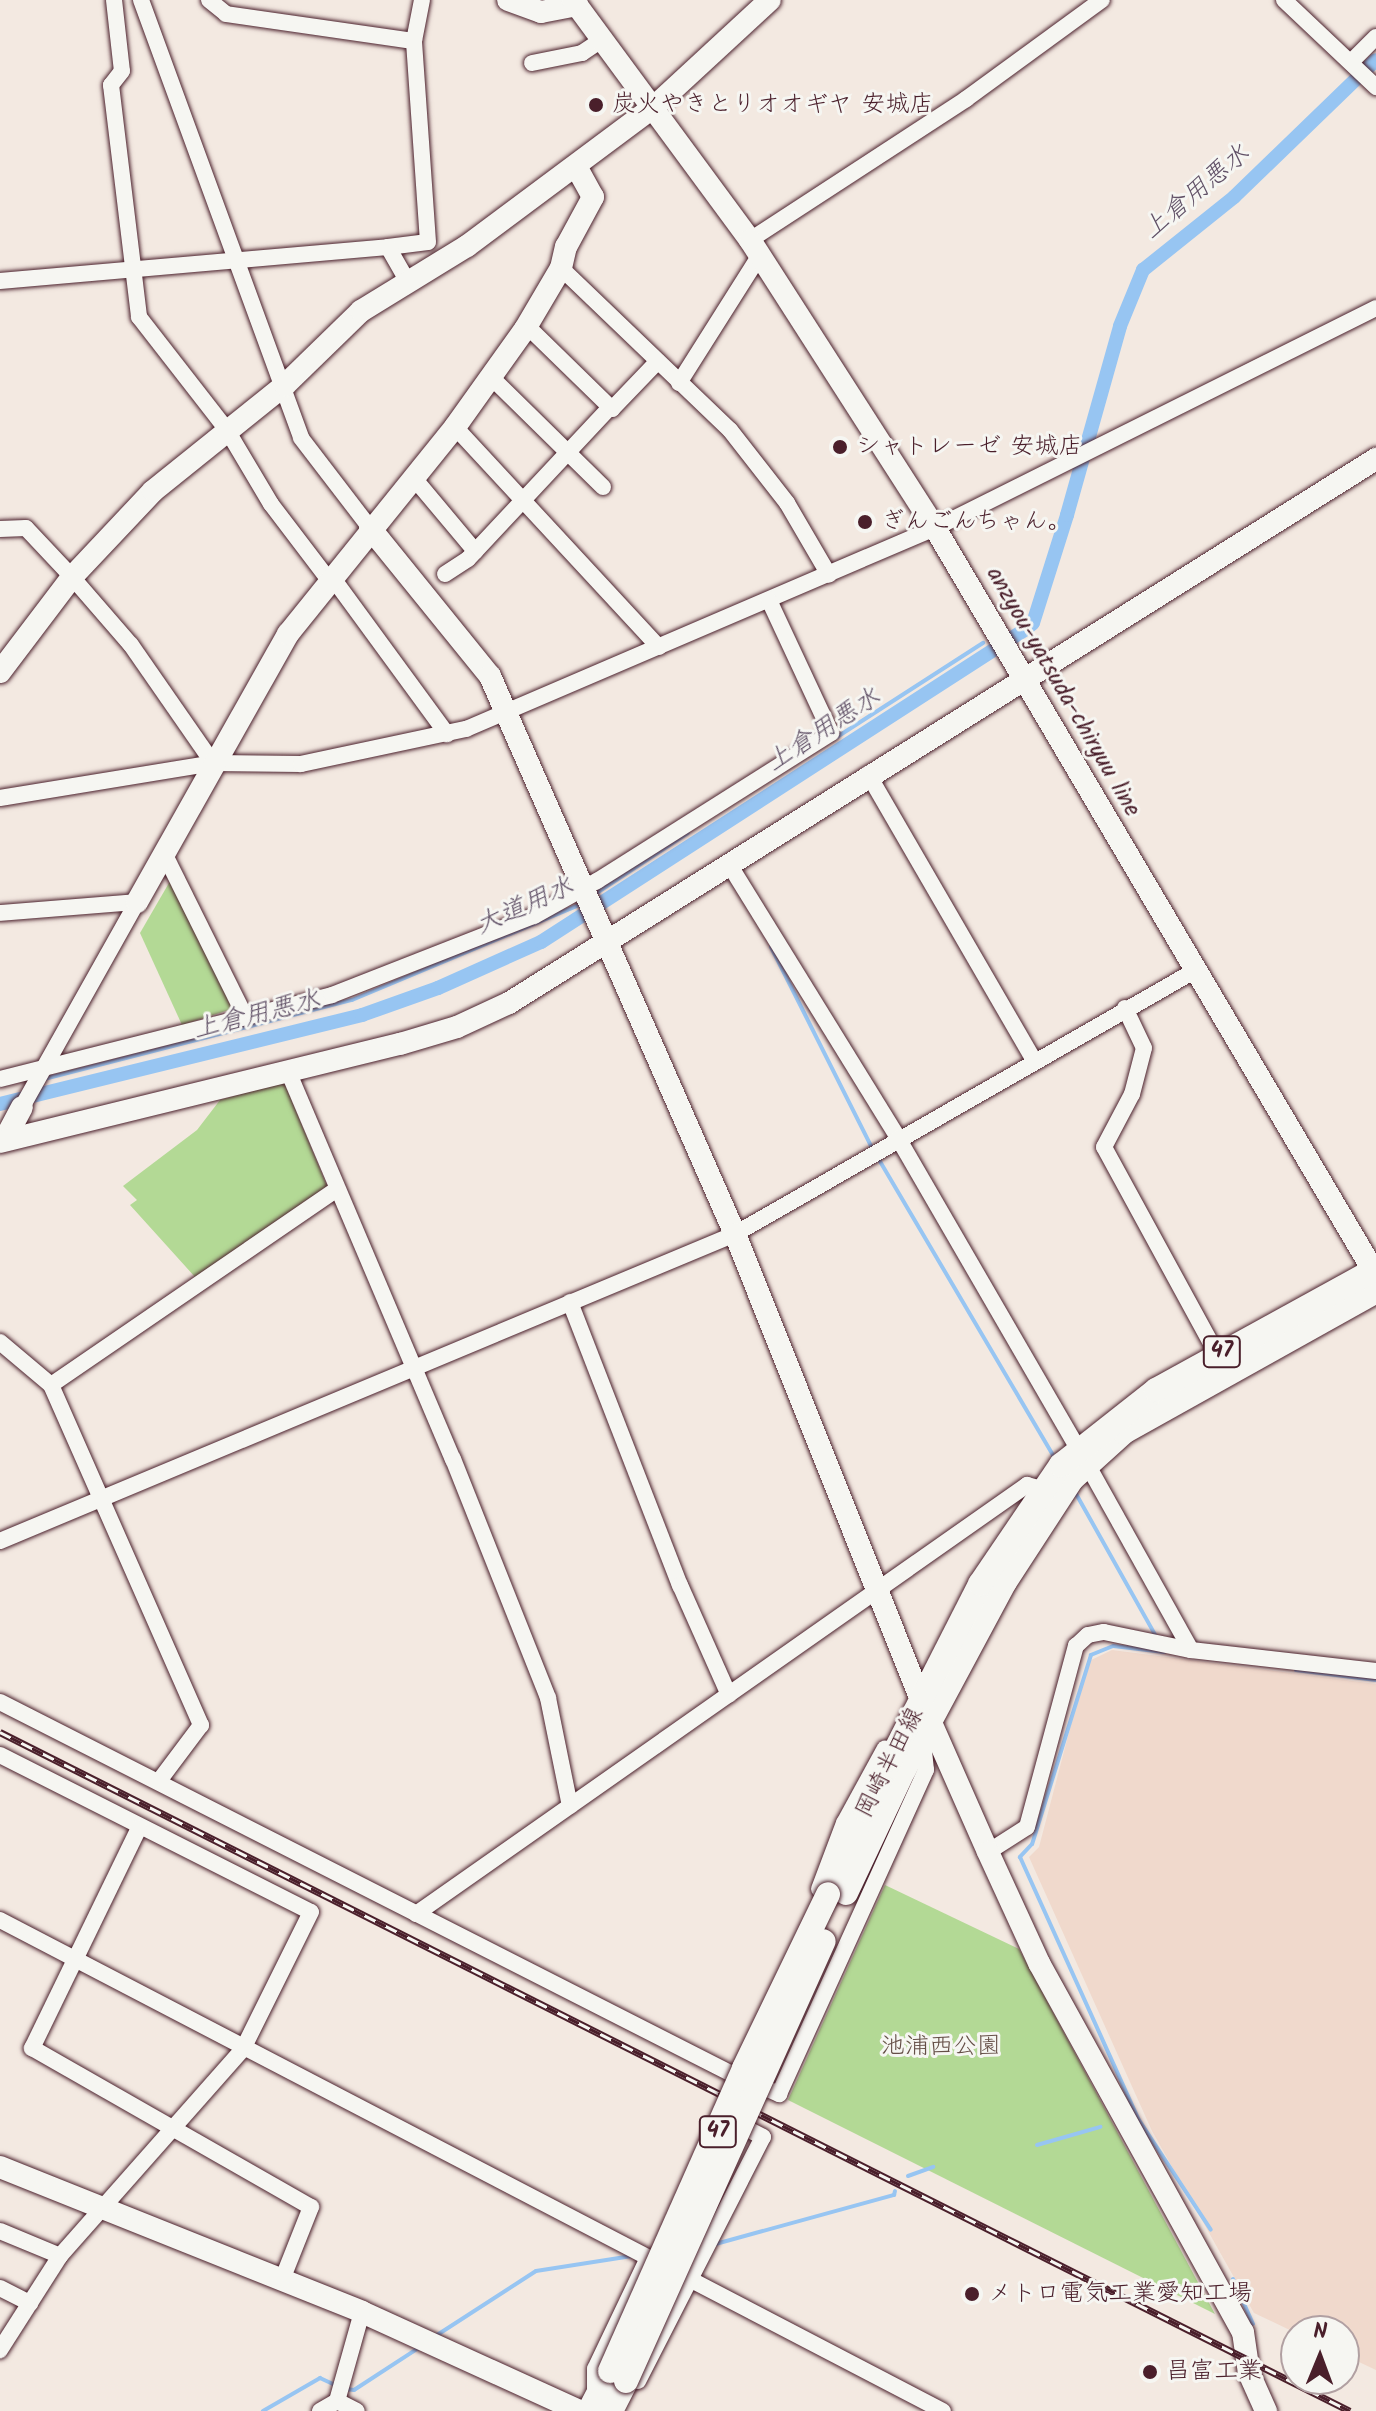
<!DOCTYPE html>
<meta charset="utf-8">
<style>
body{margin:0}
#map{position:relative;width:1376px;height:2411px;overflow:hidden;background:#f3e9e1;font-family:Kalam,"Klee One",sans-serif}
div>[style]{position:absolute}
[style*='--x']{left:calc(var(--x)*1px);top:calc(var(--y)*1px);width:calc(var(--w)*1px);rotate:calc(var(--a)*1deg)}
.built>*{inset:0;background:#f0d9cc}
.green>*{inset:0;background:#b3d995}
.stream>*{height:4px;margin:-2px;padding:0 2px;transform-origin:2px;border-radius:2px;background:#97c5f2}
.canal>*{height:14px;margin:-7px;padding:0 7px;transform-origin:7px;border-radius:7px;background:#97c5f2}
.roads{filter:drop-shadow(0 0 2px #4a1f2b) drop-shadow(0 0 2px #4a1f2b)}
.street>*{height:16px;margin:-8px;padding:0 8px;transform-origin:8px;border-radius:8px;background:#f6f6f2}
.secondary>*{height:22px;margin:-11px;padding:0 11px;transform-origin:11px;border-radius:11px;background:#f6f6f2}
.primary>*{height:24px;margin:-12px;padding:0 12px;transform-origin:12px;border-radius:12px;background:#f6f6f2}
.rail>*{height:7px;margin-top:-3.5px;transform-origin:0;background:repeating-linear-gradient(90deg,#f6f6f2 0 12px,#4a1f2b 0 24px);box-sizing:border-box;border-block:2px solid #4a1f2b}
.bridges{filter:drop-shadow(0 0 2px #4a1f2b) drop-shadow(0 0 2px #4a1f2b)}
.primary-bridge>*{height:24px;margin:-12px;padding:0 12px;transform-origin:12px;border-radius:12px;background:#f6f6f2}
.dots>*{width:22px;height:22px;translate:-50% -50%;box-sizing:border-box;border:4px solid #f6f6f2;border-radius:50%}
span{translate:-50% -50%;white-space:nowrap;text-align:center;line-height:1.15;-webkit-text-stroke:6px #f6f6f2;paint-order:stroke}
.shield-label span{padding:2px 6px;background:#f6f6f2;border:2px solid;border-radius:6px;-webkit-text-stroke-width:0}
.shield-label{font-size:22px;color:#4a1f2b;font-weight:700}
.poi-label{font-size:24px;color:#4a1f2b}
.left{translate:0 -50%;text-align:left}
.street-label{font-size:24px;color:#4a1f2b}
.park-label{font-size:24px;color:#644e46}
.water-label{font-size:26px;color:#615167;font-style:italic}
.north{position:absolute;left:1280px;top:2315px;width:80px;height:80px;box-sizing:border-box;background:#f6f6f2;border:2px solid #b1a0a2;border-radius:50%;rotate:1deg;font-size:22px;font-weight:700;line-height:32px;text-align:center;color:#4a1f2b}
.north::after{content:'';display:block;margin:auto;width:28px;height:36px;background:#4a1f2b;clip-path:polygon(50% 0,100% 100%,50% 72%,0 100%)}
</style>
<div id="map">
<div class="built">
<div style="clip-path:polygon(1112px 1650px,1376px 1684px,1376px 2370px,1344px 2355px,1344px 2331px,1296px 2333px,1254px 2313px,1152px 2131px,1029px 1857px,1039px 1847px,1085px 1671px,1091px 1660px)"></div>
</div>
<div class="green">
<div style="clip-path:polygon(173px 876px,232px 1009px,182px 1025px,140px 933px)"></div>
<div style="clip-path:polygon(284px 1082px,327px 1186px,195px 1277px,130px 1205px,137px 1200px,123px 1186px,197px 1130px,220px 1100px)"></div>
<div style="clip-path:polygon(885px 1885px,1019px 1949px,1215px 2314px,788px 2100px)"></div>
</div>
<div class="stream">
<div style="--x:837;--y:737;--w:174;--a:-32.8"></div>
<div style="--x:595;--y:894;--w:111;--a:-33.3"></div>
<div style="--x:771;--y:947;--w:227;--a:63.3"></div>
<div style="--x:44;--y:1079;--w:318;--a:-14.4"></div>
<div style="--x:352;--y:1000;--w:249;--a:-22.7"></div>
<div style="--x:878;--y:1158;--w:351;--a:59.5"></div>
<div style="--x:1075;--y:1492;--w:167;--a:60.7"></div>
<div style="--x:1164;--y:1652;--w:51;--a:-173.3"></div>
<div style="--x:1113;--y:1646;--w:24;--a:158"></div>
<div style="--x:1091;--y:1655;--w:198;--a:107.3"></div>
<div style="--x:1032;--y:1844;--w:18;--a:133"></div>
<div style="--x:1020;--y:1857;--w:289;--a:65.7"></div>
<div style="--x:1139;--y:2120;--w:131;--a:56.8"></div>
<div style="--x:1296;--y:1670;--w:81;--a:7.1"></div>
<div style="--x:1037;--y:2145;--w:66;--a:-15.9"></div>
<div style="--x:908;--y:2176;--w:27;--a:-20"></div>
<div style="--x:712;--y:2245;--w:189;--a:-15.4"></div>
<div style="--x:894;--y:2195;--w:4;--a:-76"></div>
<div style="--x:1233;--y:2279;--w:49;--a:66"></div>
<div style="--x:434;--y:2337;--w:121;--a:-32.9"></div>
<div style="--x:536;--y:2271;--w:97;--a:-8.9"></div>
<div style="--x:346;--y:2389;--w:8;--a:7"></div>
<div style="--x:354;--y:2390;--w:79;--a:-33.1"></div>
<div style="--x:263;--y:2411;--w:66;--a:-30.1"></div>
<div style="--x:320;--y:2378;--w:19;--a:25"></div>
</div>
<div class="canal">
<div style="--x:0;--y:1104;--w:373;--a:-13.8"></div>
<div style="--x:362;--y:1015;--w:81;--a:-19.6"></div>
<div style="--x:438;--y:988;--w:113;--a:-24.1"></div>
<div style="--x:541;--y:942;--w:577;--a:-32.84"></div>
<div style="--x:1026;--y:629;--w:9;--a:-41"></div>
<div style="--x:1033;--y:623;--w:113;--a:-72.5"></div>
<div style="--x:1067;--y:515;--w:196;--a:-74.3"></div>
<div style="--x:1120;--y:326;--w:61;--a:-67.7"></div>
<div style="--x:1143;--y:270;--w:117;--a:-38.7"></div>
<div style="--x:1234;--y:197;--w:197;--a:-44"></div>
</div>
<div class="roads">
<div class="street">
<div style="--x:114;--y:0;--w:71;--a:83.6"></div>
<div style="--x:122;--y:71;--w:18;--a:128"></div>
<div style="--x:111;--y:85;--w:234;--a:83.1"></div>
<div style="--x:139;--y:317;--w:143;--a:52.1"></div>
<div style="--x:227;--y:430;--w:86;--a:59.3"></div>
<div style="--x:271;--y:504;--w:96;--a:52.7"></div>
<div style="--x:141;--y:0;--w:466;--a:69.9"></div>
<div style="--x:301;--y:438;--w:113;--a:52.5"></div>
<div style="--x:209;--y:0;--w:22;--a:39"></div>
<div style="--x:226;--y:14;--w:190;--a:8.2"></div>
<div style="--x:1284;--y:0;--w:127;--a:43.4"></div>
<div style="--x:1352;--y:61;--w:34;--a:-45"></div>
<div style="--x:532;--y:63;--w:51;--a:-11.3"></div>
<div style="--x:582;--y:53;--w:25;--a:-34"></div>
<div style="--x:750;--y:240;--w:258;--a:-33.1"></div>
<div style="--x:966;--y:99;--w:168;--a:-36.1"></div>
<div style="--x:388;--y:247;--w:40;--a:-7.1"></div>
<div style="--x:428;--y:242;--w:201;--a:-94"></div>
<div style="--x:414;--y:41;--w:42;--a:-79"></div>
<div style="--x:561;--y:268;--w:234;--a:43.8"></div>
<div style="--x:730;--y:430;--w:93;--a:52"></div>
<div style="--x:787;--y:503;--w:83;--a:59.7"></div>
<div style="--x:0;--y:281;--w:389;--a:-5"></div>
<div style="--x:388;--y:247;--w:40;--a:60.3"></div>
<div style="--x:527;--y:326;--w:119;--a:44.3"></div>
<div style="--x:612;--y:409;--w:66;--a:-46.2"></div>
<div style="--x:491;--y:377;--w:157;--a:44.5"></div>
<div style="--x:679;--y:383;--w:151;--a:-57.7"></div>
<div style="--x:455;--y:427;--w:300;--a:47.2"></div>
<div style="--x:413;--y:477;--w:97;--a:50"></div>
<div style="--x:0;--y:529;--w:26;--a:-2"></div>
<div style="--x:26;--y:528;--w:67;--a:46.8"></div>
<div style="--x:72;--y:577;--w:90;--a:49.1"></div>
<div style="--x:131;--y:645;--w:144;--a:55.2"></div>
<div style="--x:445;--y:574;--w:27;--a:-33"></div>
<div style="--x:468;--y:559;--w:208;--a:-46.9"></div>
<div style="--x:332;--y:577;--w:195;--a:53.8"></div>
<div style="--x:868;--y:774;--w:329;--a:59.9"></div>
<div style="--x:0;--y:798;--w:216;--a:-9.3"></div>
<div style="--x:213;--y:763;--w:88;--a:0.7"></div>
<div style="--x:301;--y:764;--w:169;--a:-12"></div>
<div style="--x:466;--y:729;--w:510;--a:-23.2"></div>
<div style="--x:935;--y:528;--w:493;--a:-26.5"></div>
<div style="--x:165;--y:855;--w:182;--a:63.6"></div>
<div style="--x:729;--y:864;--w:322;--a:58.3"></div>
<div style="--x:898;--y:1138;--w:358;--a:59.9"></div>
<div style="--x:0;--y:913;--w:137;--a:-4.6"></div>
<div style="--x:1125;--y:1008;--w:44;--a:64.6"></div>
<div style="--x:1144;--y:1048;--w:48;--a:104.6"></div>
<div style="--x:1132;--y:1094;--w:60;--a:117.8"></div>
<div style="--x:1104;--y:1147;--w:236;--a:61.4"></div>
<div style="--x:288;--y:1071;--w:422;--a:67"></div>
<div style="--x:453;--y:1459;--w:257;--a:68.3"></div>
<div style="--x:548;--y:1698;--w:110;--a:78.5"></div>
<div style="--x:0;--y:1079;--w:342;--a:-14.2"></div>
<div style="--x:332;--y:995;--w:217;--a:-21.4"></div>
<div style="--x:534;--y:916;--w:72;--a:-29.1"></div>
<div style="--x:597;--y:881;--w:277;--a:-32.3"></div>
<div style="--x:831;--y:733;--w:147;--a:-115"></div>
<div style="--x:22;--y:1107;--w:235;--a:-60.7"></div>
<div style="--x:570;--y:1302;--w:304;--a:68.8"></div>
<div style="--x:680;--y:1585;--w:120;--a:66"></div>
<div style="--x:0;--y:1342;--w:67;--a:40.1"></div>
<div style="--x:51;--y:1385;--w:372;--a:66.2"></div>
<div style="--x:201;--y:1725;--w:70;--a:126.9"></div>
<div style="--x:51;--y:1385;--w:347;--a:-34.4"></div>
<div style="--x:1087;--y:1464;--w:213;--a:60.8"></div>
<div style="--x:0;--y:1541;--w:797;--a:-22.67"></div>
<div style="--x:735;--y:1234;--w:531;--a:-29.8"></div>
<div style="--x:0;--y:1702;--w:823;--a:26.94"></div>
<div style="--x:0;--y:1755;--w:348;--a:26.8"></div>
<div style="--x:311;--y:1912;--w:153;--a:116.4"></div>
<div style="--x:243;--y:2049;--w:276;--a:131.5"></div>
<div style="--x:60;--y:2256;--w:112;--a:122.6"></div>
<div style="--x:139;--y:1828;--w:245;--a:115.9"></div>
<div style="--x:32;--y:2048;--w:321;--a:29.7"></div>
<div style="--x:311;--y:2207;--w:79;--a:111.7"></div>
<div style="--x:988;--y:1852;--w:46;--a:-32.7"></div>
<div style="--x:1027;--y:1827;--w:188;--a:-74.9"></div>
<div style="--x:1076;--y:1646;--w:16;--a:-43"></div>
<div style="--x:1088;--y:1635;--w:16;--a:-11"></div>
<div style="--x:1104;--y:1632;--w:89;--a:11.7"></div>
<div style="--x:1191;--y:1650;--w:186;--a:6.5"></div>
<div style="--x:819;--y:1889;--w:71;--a:-69.3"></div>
<div style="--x:844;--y:1823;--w:85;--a:-61.3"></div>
<div style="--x:416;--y:1914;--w:747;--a:-35.07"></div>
<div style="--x:1027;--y:1485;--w:16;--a:15"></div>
<div style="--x:0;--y:1920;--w:1063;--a:27.51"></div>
<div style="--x:752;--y:2082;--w:30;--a:24"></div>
<div style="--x:779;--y:2094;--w:356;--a:-65.6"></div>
<div style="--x:926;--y:1770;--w:29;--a:-96"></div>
<div style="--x:0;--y:2231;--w:65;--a:22.6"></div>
<div style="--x:0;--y:2288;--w:34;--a:27"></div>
<div style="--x:638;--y:2381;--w:274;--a:-62.9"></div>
<div style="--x:763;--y:2137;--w:34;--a:-153"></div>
<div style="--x:595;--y:2393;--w:24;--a:-90"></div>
<div style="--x:595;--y:2369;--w:116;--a:-64.5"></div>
<div style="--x:337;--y:2401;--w:22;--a:27"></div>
<div style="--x:320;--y:2411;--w:20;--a:-30"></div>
<div style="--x:337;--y:2401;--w:92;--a:-74.3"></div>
</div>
<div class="secondary">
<div style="--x:508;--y:0;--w:35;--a:20"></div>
<div style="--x:541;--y:12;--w:37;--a:-11"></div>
<div style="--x:573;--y:0;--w:298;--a:53.6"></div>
<div style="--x:750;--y:240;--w:342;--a:57.3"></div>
<div style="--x:935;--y:528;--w:862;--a:59.45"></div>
<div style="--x:370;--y:528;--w:191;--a:51"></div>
<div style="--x:490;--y:676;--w:609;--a:66.3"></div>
<div style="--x:735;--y:1234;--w:502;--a:68.24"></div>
<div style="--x:921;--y:1700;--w:166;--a:66.2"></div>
<div style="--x:988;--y:1852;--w:122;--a:65.3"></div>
<div style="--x:1039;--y:1963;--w:422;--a:61.1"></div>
<div style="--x:1243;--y:2332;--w:41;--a:81.7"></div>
<div style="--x:1249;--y:2373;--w:42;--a:65.9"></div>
<div style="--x:0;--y:672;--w:119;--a:-52.8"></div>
<div style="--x:72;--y:577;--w:118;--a:-46.7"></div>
<div style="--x:153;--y:491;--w:169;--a:-38.8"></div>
<div style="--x:285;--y:385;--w:106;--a:-44.2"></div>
<div style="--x:361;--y:311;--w:124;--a:-31.5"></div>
<div style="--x:467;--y:246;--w:234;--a:-36.7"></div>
<div style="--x:655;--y:106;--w:156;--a:-42.7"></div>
<div style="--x:137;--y:902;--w:308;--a:-60.6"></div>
<div style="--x:288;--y:634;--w:266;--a:-51.1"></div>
<div style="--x:455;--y:427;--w:120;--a:-54.5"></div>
<div style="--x:525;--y:329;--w:71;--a:-59.5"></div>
<div style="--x:561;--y:268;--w:22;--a:-77"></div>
<div style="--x:566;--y:247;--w:57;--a:-61.6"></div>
<div style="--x:593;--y:197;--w:33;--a:-119"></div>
<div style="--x:5;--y:1139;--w:36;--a:-62"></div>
<div style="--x:0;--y:1142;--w:412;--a:-13.8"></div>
<div style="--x:400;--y:1044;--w:59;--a:-16.6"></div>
<div style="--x:457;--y:1027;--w:57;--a:-24.8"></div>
<div style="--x:509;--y:1003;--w:1024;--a:-32.11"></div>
<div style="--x:0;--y:2167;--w:390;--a:21.8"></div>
<div style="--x:362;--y:2312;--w:239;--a:24.5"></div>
</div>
<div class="primary">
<div style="--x:846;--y:1893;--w:136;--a:-64.8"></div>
<div style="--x:904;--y:1770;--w:213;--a:-61.8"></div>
<div style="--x:1005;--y:1582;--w:123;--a:-57"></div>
<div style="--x:1072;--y:1479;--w:70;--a:-42.1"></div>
<div style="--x:1124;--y:1432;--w:289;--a:-29.2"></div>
<div style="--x:828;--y:1894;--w:92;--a:-66.2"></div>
<div style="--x:865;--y:1810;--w:254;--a:-63"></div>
<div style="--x:980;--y:1584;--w:144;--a:-55.8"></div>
<div style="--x:1061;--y:1465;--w:121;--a:-38.3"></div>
<div style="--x:1156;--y:1390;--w:251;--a:-28.8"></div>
<div style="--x:589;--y:2411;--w:45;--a:-62.3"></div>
<div style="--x:611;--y:2411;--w:34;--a:-63"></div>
</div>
</div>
<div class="rail">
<div style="--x:0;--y:1732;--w:1511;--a:26.7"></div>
</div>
<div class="bridges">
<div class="primary-bridge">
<div style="--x:610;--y:2371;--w:331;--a:-66.1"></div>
<div style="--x:744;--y:2068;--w:193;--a:-64.2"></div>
<div style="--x:626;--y:2381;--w:482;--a:-65.8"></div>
</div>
</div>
<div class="dots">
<div style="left:596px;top:105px;background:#4a1f2b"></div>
<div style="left:840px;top:447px;background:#4a1f2b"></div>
<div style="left:865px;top:522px;background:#4a1f2b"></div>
<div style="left:972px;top:2294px;background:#4a1f2b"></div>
<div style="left:1150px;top:2372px;background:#4a1f2b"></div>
</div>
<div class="shield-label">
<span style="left:1222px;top:1352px">47</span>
<span style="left:718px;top:2132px">47</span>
</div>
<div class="poi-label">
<span class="left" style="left:612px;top:105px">炭火やきとりオオギヤ 安城店</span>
<span class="left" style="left:856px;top:447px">シャトレーゼ 安城店</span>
<span class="left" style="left:881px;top:522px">ぎんごんちゃん。</span>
<span class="left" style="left:988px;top:2294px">メトロ電気工業愛知工場</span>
<span class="left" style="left:1166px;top:2372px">昌富工業</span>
</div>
<div class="street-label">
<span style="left:1063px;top:692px;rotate:60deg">anzyou-yatsuda-chiryuu line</span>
<span style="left:890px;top:1763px;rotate:-63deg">岡崎半田線</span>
</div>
<div class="park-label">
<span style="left:941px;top:2047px">池浦西公園</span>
</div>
<div class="water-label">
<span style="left:1197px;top:193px;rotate:-40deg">上倉用悪水</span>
<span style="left:824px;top:731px;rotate:-33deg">上倉用悪水</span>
<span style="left:525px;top:907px;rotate:-24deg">大道用水</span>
<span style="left:257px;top:1016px;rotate:-14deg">上倉用悪水</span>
</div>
<div class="north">N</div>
</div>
